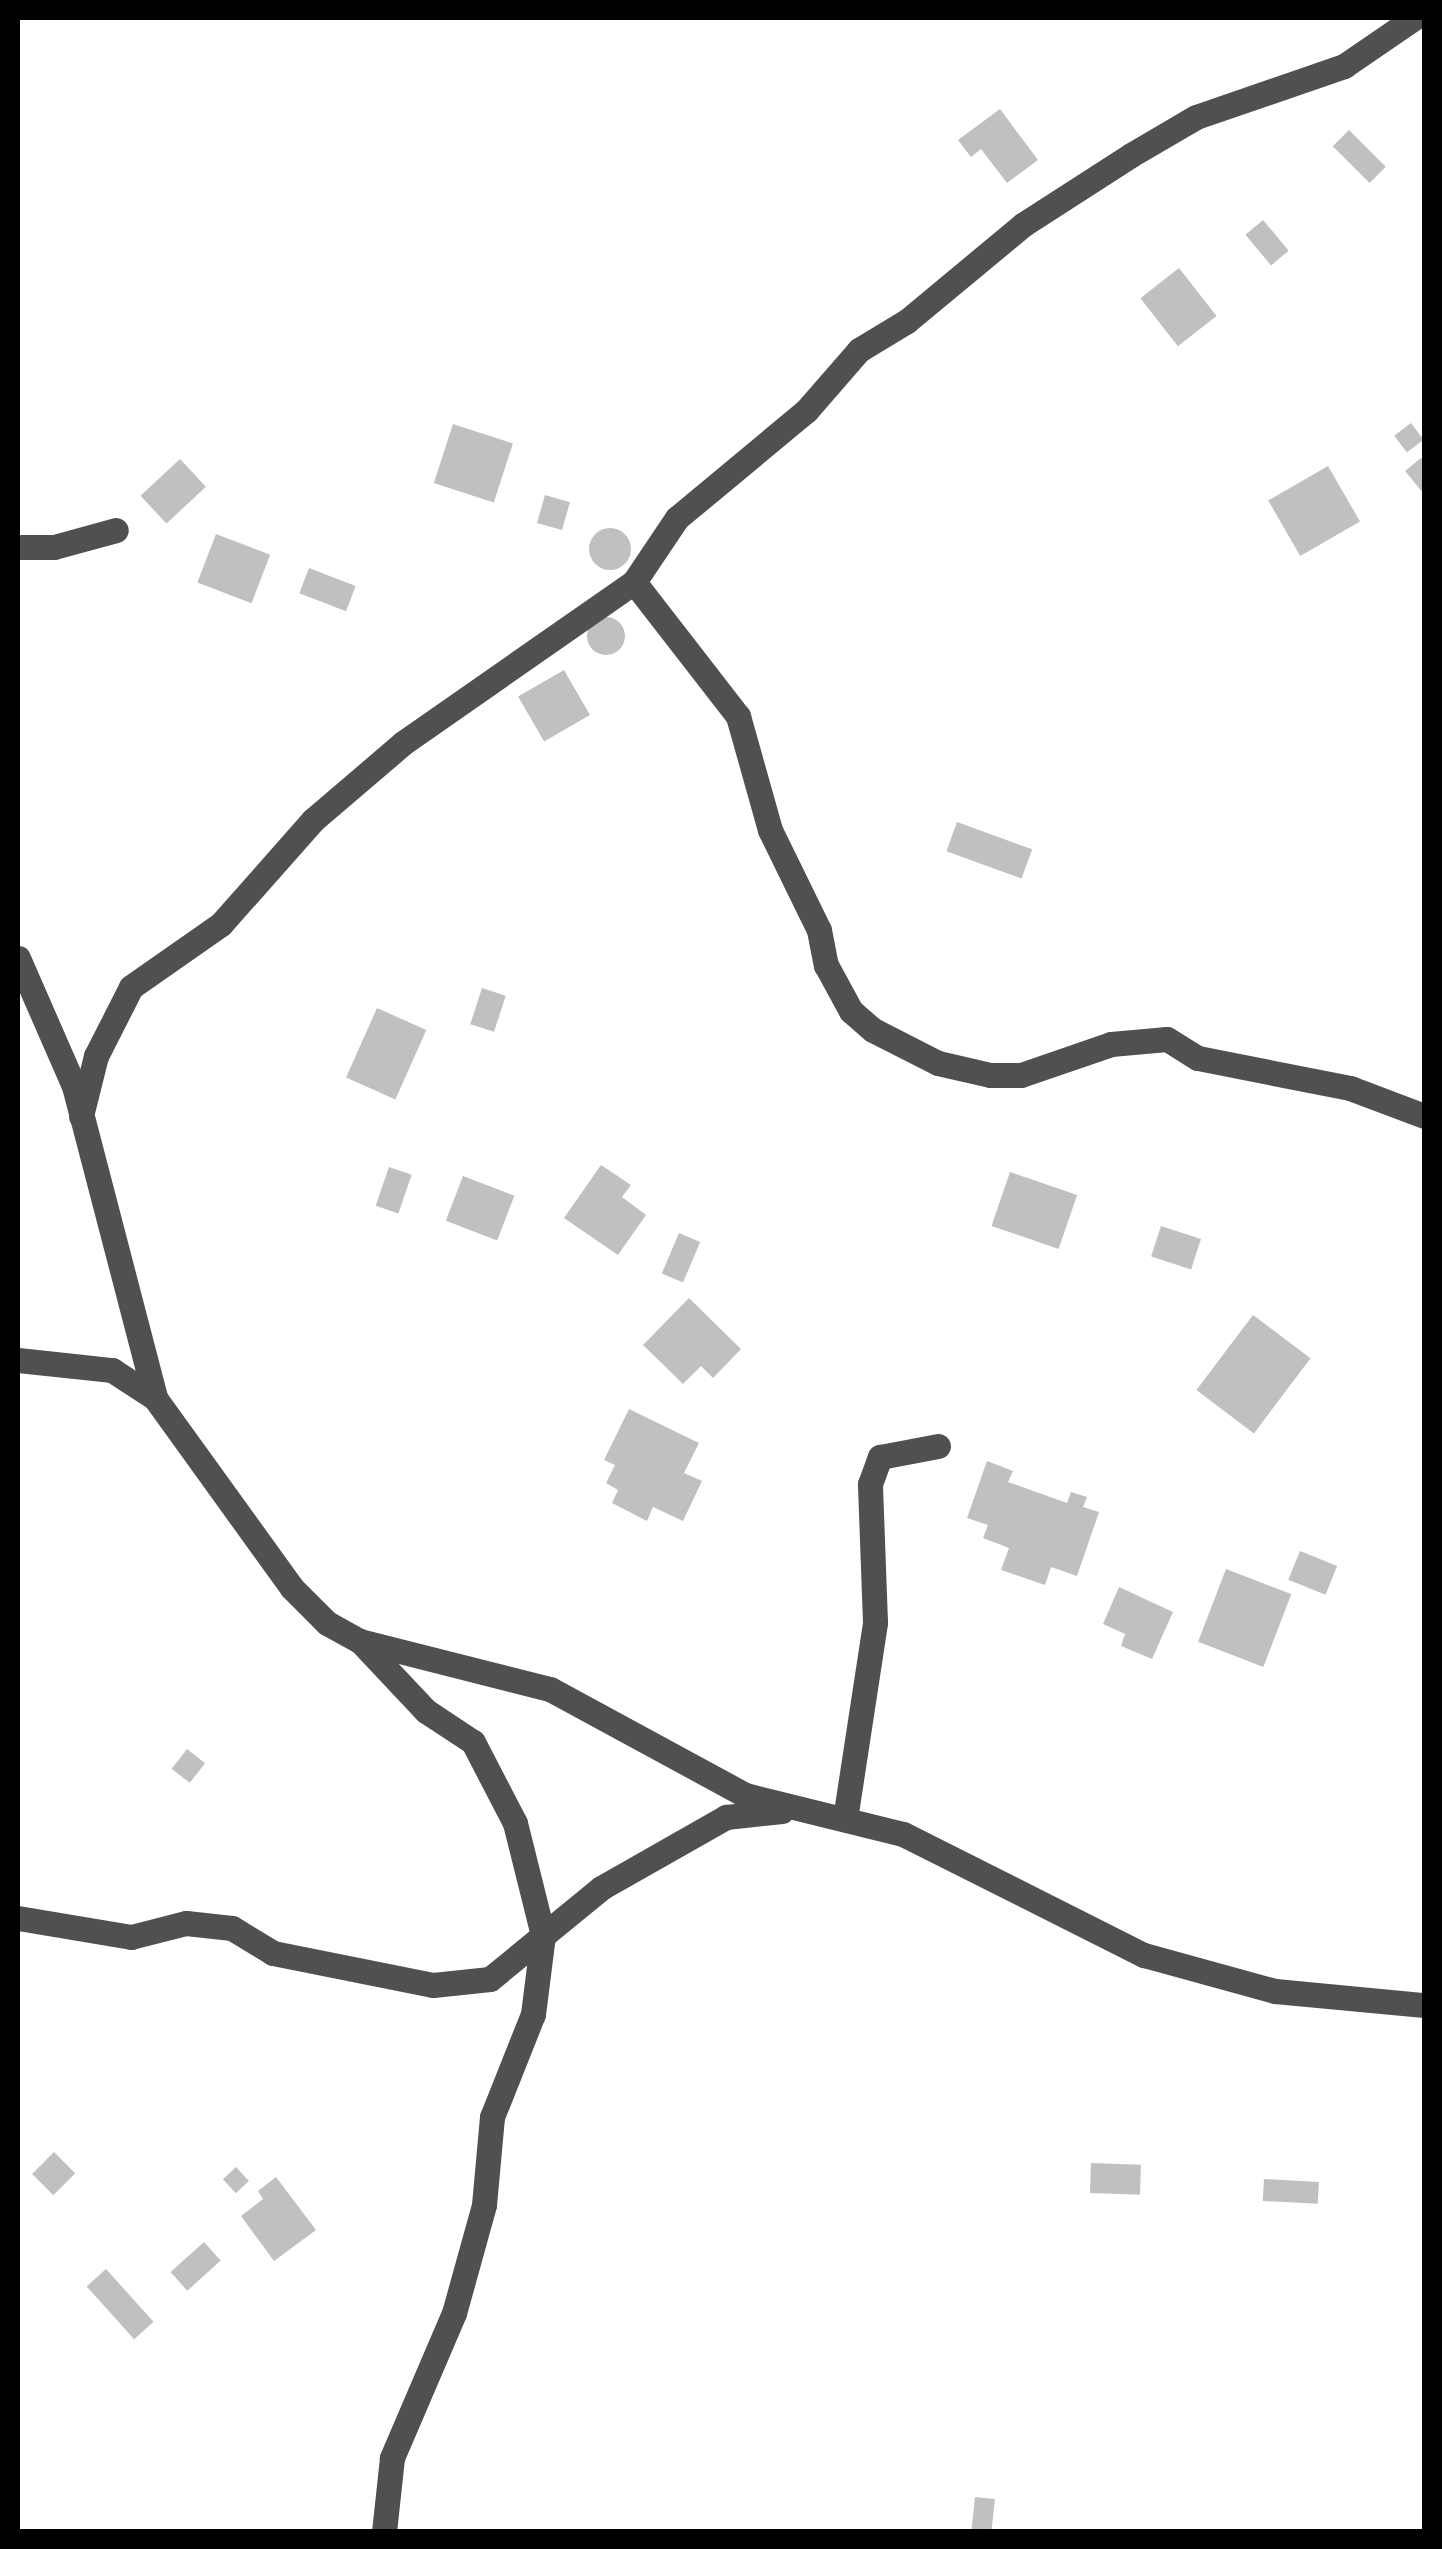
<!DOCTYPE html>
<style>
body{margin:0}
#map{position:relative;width:1442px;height:2549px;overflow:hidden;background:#fff;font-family:Mulish,sans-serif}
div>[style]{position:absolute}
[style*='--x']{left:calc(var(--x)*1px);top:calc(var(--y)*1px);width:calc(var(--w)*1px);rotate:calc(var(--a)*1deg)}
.building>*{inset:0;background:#c0c0c0;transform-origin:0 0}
.round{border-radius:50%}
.minor>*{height:25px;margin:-12.5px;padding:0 12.5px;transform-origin:12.5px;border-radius:12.5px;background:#505050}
span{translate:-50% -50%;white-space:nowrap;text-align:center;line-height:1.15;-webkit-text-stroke:9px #fff;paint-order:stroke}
.frame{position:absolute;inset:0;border:20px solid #000;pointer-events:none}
</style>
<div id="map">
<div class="building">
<div style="clip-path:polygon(1000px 109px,1038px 160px,1007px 183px,981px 149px,971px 157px,958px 140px)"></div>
<div style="left:1349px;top:130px;width:52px;height:23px;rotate:45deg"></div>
<div style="left:1263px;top:220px;width:40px;height:23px;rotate:50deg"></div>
<div style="left:1179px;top:268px;width:61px;height:49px;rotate:52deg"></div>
<div style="left:1411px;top:423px;width:21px;height:21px;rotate:53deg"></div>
<div style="left:453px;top:424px;width:63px;height:62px;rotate:18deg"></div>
<div style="clip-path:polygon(1421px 458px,1424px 463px,1424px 494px,1405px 471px)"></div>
<div style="left:180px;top:459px;width:38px;height:54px;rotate:47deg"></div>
<div style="left:1328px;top:466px;width:64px;height:69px;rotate:60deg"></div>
<div style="left:545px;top:495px;width:26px;height:29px;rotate:16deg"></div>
<div class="round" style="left:589px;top:528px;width:42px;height:42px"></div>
<div style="left:216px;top:534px;width:58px;height:52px;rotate:21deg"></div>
<div style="left:309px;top:568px;width:50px;height:27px;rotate:21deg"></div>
<div class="round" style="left:587px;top:617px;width:38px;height:38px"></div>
<div style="left:564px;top:670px;width:52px;height:53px;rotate:60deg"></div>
<div style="left:957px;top:822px;width:80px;height:31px;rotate:20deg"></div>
<div style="left:482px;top:988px;width:25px;height:38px;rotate:18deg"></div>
<div style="left:377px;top:1008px;width:54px;height:76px;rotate:24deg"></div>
<div style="clip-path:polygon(601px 1165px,631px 1185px,622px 1197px,646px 1215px,618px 1255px,564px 1218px)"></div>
<div style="left:389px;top:1167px;width:24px;height:41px;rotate:19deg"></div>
<div style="left:1010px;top:1172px;width:71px;height:57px;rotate:19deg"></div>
<div style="left:463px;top:1176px;width:55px;height:48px;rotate:21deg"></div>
<div style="left:1161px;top:1226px;width:42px;height:32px;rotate:18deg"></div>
<div style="left:679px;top:1233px;width:23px;height:44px;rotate:23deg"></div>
<div style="clip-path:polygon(689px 1298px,741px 1349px,713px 1378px,701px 1366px,683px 1384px,643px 1345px)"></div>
<div style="left:1253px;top:1315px;width:72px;height:94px;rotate:37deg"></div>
<div style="clip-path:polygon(629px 1409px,699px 1443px,684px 1473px,702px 1481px,683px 1521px,653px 1507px,647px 1521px,612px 1503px,618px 1490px,606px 1483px,615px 1465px,604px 1460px)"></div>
<div style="clip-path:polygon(987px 1461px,1013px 1471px,1008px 1482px,1067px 1503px,1071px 1492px,1087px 1497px,1083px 1507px,1099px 1512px,1077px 1576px,1051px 1567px,1045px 1585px,1001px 1570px,1009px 1548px,983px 1538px,988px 1525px,967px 1518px)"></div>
<div style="left:1300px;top:1551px;width:40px;height:31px;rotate:22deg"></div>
<div style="left:1226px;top:1569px;width:70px;height:78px;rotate:21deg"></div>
<div style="clip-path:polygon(1119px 1587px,1173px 1612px,1152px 1659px,1121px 1646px,1125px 1634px,1103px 1624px)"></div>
<div style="left:187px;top:1749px;width:23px;height:25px;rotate:38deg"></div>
<div style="left:54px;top:2152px;width:30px;height:31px;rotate:45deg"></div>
<div style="left:1091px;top:2163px;width:50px;height:30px;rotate:2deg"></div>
<div style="left:236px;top:2167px;width:19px;height:18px;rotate:47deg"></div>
<div style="clip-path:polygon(276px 2177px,316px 2230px,274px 2261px,241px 2216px,263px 2199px,258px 2191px)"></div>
<div style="left:1264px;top:2179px;width:55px;height:22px;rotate:3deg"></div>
<div style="left:204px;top:2242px;width:25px;height:45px;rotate:48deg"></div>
<div style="left:106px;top:2269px;width:71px;height:26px;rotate:48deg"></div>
<div style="left:975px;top:2497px;width:20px;height:35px;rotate:6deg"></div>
</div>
<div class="minor">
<div style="--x:18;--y:547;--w:36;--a:0"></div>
<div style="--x:54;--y:547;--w:64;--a:-15.3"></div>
<div style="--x:634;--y:582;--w:170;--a:52.2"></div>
<div style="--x:738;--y:716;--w:118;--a:74.3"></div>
<div style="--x:770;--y:830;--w:111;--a:63.9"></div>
<div style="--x:819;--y:930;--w:36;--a:79"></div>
<div style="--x:826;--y:965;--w:52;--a:61.5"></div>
<div style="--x:851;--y:1011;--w:29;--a:41"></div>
<div style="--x:873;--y:1030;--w:73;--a:26.9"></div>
<div style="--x:938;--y:1063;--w:53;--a:13"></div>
<div style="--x:990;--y:1075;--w:31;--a:0"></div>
<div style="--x:1021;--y:1075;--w:95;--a:-19"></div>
<div style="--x:1111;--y:1044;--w:56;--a:-5.1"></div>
<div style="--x:1167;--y:1039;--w:36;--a:32"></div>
<div style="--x:1198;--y:1058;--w:155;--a:11.2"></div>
<div style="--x:1350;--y:1088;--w:79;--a:20.7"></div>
<div style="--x:18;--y:958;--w:140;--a:66.4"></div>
<div style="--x:74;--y:1086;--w:322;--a:75.4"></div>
<div style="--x:81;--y:1116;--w:62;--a:-76"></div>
<div style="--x:96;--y:1056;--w:77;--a:-63.1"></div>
<div style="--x:131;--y:987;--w:110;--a:-35"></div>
<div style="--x:221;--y:924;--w:139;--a:-48.5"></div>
<div style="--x:313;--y:820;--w:118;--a:-40.5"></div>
<div style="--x:403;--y:743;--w:282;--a:-34.9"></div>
<div style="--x:634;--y:582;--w:77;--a:-56.1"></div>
<div style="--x:677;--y:518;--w:168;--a:-39.7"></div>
<div style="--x:806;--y:411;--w:81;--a:-49"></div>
<div style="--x:859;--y:350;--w:56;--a:-31.1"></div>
<div style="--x:907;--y:321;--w:152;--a:-39.7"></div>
<div style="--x:1024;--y:224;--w:127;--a:-32.8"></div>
<div style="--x:1131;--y:155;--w:75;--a:-30.3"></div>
<div style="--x:1196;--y:117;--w:157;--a:-19"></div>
<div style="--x:1344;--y:66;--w:85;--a:-34.4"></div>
<div style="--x:18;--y:1360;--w:95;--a:6.1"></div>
<div style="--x:112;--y:1370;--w:51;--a:33.1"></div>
<div style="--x:155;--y:1398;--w:234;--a:54.2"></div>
<div style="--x:292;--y:1588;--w:49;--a:45"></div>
<div style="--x:327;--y:1623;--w:38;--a:29"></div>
<div style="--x:360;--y:1641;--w:196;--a:14.2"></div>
<div style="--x:550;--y:1689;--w:222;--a:28.5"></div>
<div style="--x:745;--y:1795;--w:163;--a:13.9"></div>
<div style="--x:903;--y:1834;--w:270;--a:26.7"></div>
<div style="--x:1144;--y:1955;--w:136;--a:15.4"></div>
<div style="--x:1275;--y:1991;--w:150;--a:5.4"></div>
<div style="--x:360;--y:1641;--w:96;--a:46.7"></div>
<div style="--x:426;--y:1711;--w:56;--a:33.4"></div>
<div style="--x:473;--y:1742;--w:91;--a:62.6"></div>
<div style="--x:515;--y:1823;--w:115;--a:76"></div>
<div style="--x:543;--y:1935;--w:80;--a:97.2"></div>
<div style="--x:533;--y:2014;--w:111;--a:111.7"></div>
<div style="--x:492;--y:2117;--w:88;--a:95.2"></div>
<div style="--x:484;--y:2205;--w:112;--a:105.5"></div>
<div style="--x:454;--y:2313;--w:158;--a:113.2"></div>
<div style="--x:392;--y:2458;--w:74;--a:96.2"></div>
<div style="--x:845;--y:1819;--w:199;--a:-81.3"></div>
<div style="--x:875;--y:1622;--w:138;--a:-92.1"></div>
<div style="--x:870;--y:1484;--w:29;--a:-70"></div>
<div style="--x:880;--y:1457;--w:59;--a:-10.7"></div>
<div style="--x:18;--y:1918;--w:115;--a:9.5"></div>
<div style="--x:131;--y:1937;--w:57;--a:-14.3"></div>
<div style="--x:186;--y:1923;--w:46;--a:6.2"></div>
<div style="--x:232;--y:1928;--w:48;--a:31.4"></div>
<div style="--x:273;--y:1953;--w:163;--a:11.3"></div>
<div style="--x:433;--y:1985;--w:57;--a:-6"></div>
<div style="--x:490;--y:1979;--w:144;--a:-39.3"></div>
<div style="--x:601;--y:1888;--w:144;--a:-29.6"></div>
<div style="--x:726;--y:1817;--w:56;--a:-6.1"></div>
</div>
<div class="frame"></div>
</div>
